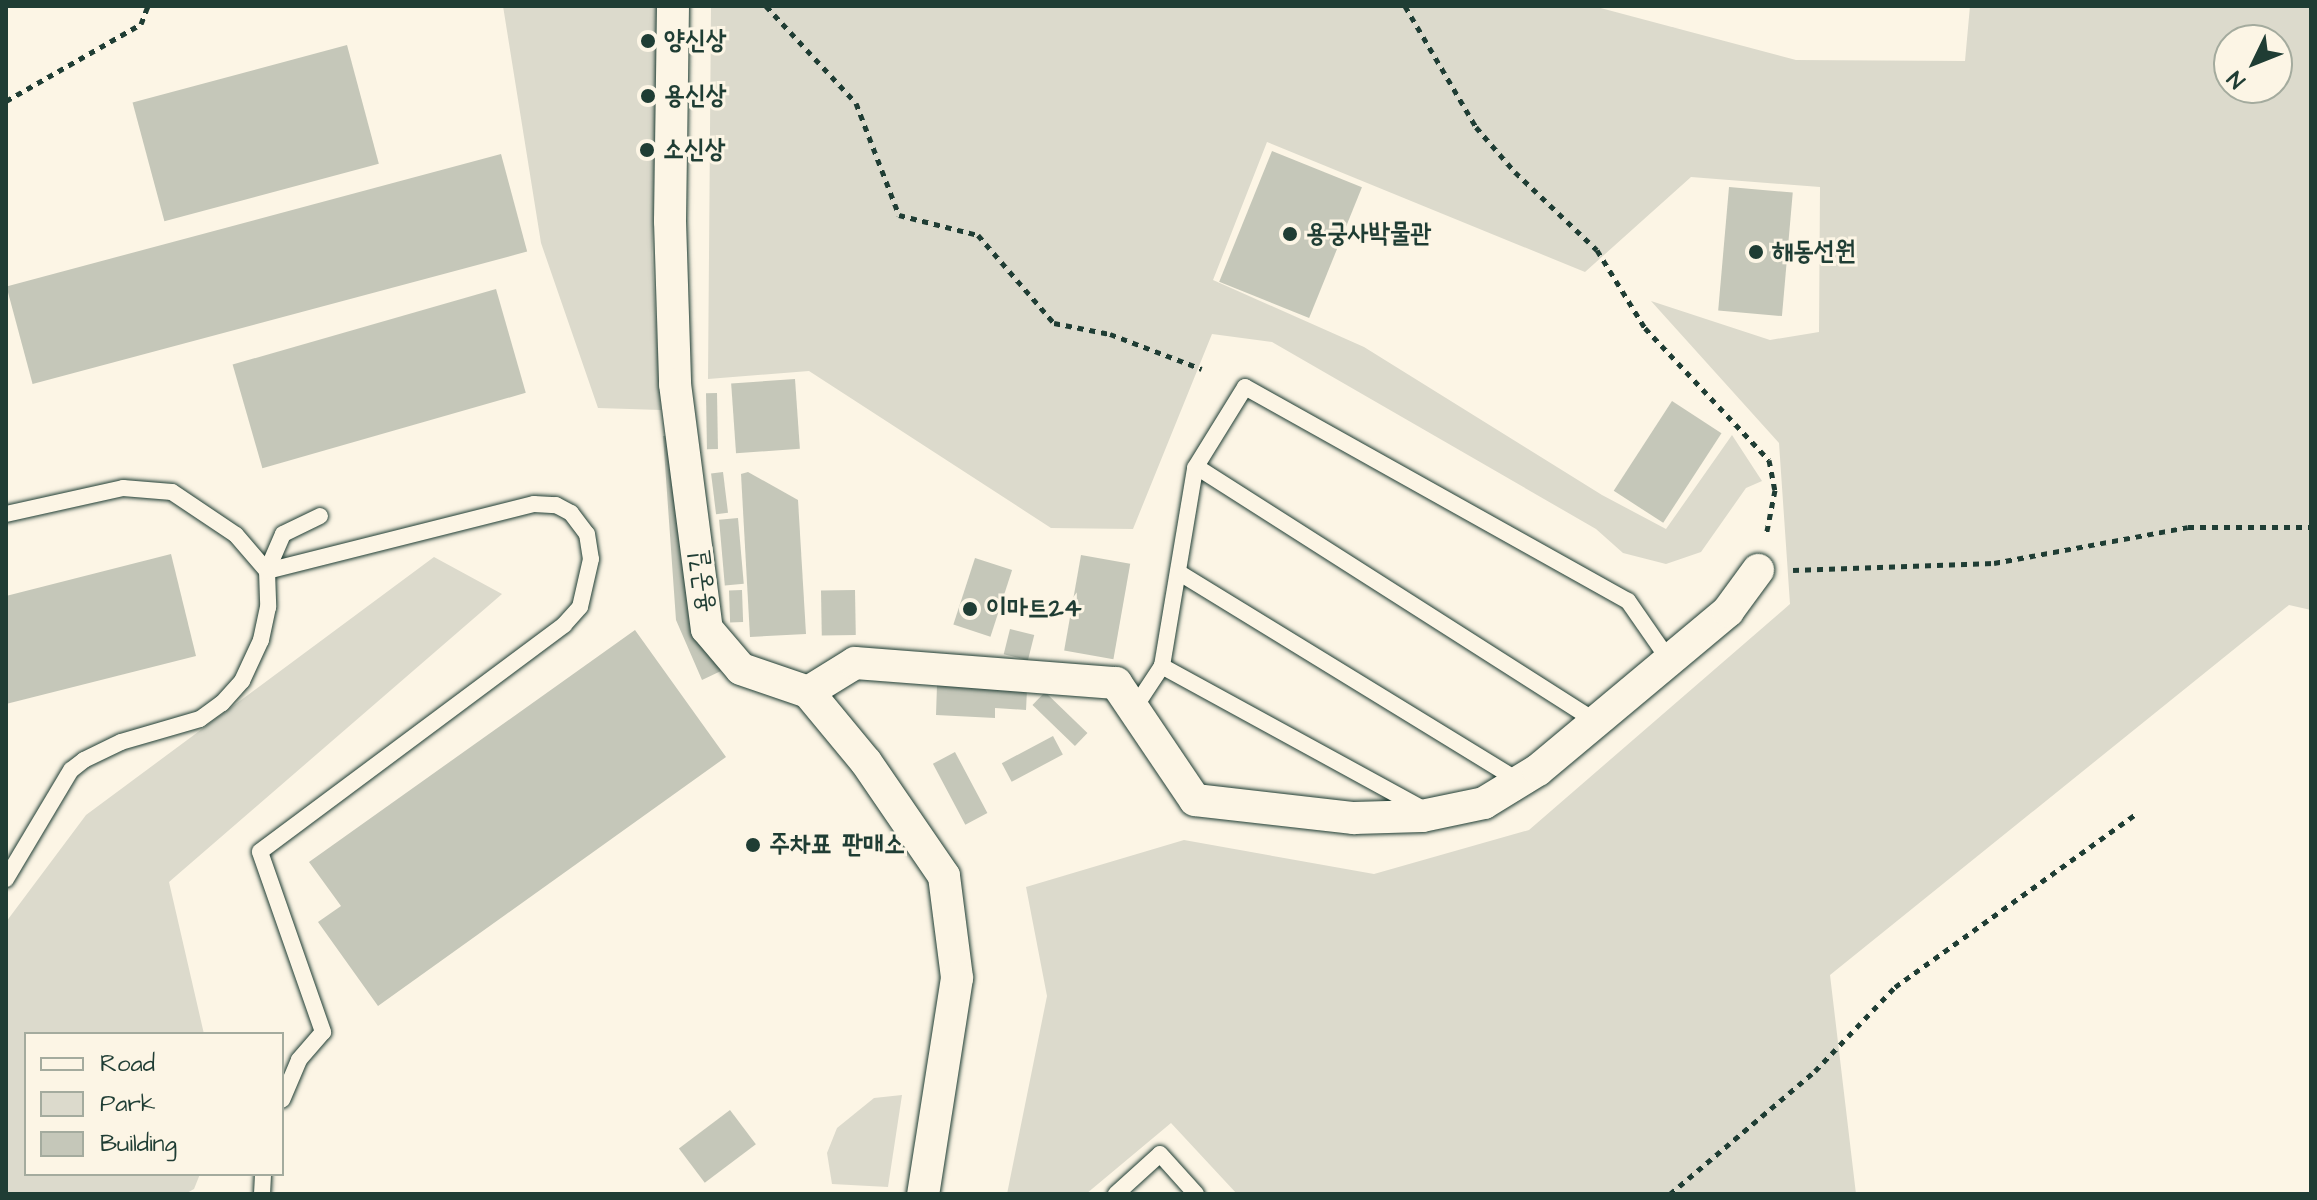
<!DOCTYPE html>
<meta charset="utf-8">
<style>
body{margin:0}
#map{position:relative;width:2317px;height:1200px;overflow:hidden;background:#fcf5e5;font-family:"Architects Daughter","Poor Story",sans-serif}
div>[style]{position:absolute}
[style*='--x']{left:calc(var(--x)*1px);top:calc(var(--y)*1px);width:calc(var(--w)*1px);rotate:calc(var(--a)*1deg)}
.green>*{inset:0;background:#dcdacc}
.building>*{inset:0;background:#c5c7b9;transform-origin:0 0}
.path>*{height:5px;margin-top:-2.5px;transform-origin:0;background:repeating-linear-gradient(90deg,#1f3d34 0 6px,transparent 0 12px)}
.roads{filter:drop-shadow(0 0 2px #1f3d34) drop-shadow(0 0 2px #1f3d34)}
.service>*{height:16px;margin:-8px;padding:0 8px;transform-origin:8px;border-radius:8px;background:#fcf5e5}
.minor>*{height:32px;margin:-16px;padding:0 16px;transform-origin:16px;border-radius:16px;background:#fcf5e5}
.dots>*{width:22px;height:22px;translate:-50% -50%;box-sizing:border-box;border:4px solid #fcf5e5;border-radius:50%}
span{translate:-50% -50%;white-space:nowrap;text-align:center;line-height:1.15;-webkit-text-stroke:6px #fcf5e5;paint-order:stroke}
.poi-label{font-size:26px;color:#1f3d34;font-weight:700}
.left{translate:0 -50%;text-align:left}
.street-label{font-size:26px;color:#1f3d34}
.frame{position:absolute;inset:0;border:8px solid #1f3d34;pointer-events:none}
.legend{position:absolute;left:24px;top:1032px;width:260px;height:144px;box-sizing:border-box;background:#fcf5e5;border:2px solid #a4ab9e;margin:0;padding:10px 14px;list-style:none;font-size:24px;color:#1f3d34}
.legend li{display:flex;align-items:center;gap:16px;height:40px}
.legend b{width:40px;border:2px solid #a4ab9e}
.north{position:absolute;left:2213px;top:24px;width:80px;height:80px;box-sizing:border-box;background:#fcf5e5;border:2px solid #a4ab9e;border-radius:50%;rotate:227deg;font-size:22px;font-weight:700;line-height:32px;text-align:center;color:#1f3d34}
.north::after{content:'';display:block;margin:auto;width:28px;height:36px;background:#1f3d34;clip-path:polygon(50% 0,100% 100%,50% 72%,0 100%)}
</style>
<div id="map">
<div class="green">
<div style="clip-path:polygon(503px 6px,658px 6px,652px 255px,661px 410px,598px 408px,541px 243px)"></div>
<div style="clip-path:polygon(evenodd,711px 6px,1593px 6px,1796px 60px,1965px 61px,1970px 6px,2311px 6px,2311px 610px,2289px 605px,1830px 975px,1856px 1194px,1237px 1194px,1171px 1123px,1086px 1194px,1007px 1194px,1047px 996px,1026px 887px,1184px 840px,1374px 874px,1529px 830px,1790px 604px,1779px 443px,1651px 301px,1770px 340px,1819px 332px,1820px 187px,1691px 177px,1585px 272px,1267px 142px,1213px 280px,1364px 347px,1602px 495px,1666px 529px,1732px 435px,1762px 481px,1746px 488px,1701px 552px,1666px 564px,1623px 553px,1596px 529px,1272px 342px,1212px 334px,1133px 529px,1051px 528px,809px 371px,708px 379px,711px 6px,2229px 40px,2277px 40px,2277px 88px,2229px 88px,2229px 40px)"></div>
<div style="clip-path:polygon(434px 557px,502px 594px,169px 882px,204px 1034px,26px 1034px,26px 1174px,200px 1174px,194px 1189px,185px 1194px,6px 1194px,6px 922px,86px 815px)"></div>
<div style="clip-path:polygon(902px 1095px,888px 1187px,832px 1184px,827px 1153px,837px 1128px,874px 1098px)"></div>
</div>
<div class="building">
<div style="left:347px;top:45px;width:123px;height:222px;rotate:75deg"></div>
<div style="left:1272px;top:151px;width:97px;height:141px;rotate:22deg"></div>
<div style="left:501px;top:154px;width:101px;height:512px;rotate:75deg"></div>
<div style="left:1729px;top:187px;width:64px;height:124px;rotate:5deg"></div>
<div style="left:496px;top:289px;width:108px;height:274px;rotate:74deg"></div>
<div style="left:795px;top:379px;width:70px;height:64px;rotate:86deg"></div>
<div style="left:717px;top:393px;width:56px;height:11px;rotate:89deg"></div>
<div style="left:1672px;top:401px;width:59px;height:107px;rotate:33deg"></div>
<div style="clip-path:polygon(674px 435px,695px 612px,721px 671px,702px 680px,676px 620px,663px 436px)"></div>
<div style="left:723px;top:472px;width:41px;height:12px;rotate:83deg"></div>
<div style="clip-path:polygon(748px 472px,798px 500px,806px 634px,750px 637px,741px 474px)"></div>
<div style="left:738px;top:518px;width:66px;height:19px;rotate:85deg"></div>
<div style="clip-path:polygon(171px 554px,196px 656px,6px 704px,6px 596px)"></div>
<div style="left:1081px;top:555px;width:50px;height:97px;rotate:10deg"></div>
<div style="left:975px;top:558px;width:39px;height:70px;rotate:18deg"></div>
<div style="left:742px;top:590px;width:32px;height:13px;rotate:88deg"></div>
<div style="left:855px;top:590px;width:45px;height:34px;rotate:89deg"></div>
<div style="left:1010px;top:629px;width:25px;height:26px;rotate:14deg"></div>
<div style="clip-path:polygon(635px 630px,726px 757px,378px 1006px,318px 922px,341px 906px,309px 862px)"></div>
<div style="clip-path:polygon(937px 685px,1027px 690px,1026px 710px,995px 708px,995px 718px,936px 715px)"></div>
<div style="left:1045px;top:692px;width:59px;height:18px;rotate:44deg"></div>
<div style="left:1053px;top:736px;width:21px;height:58px;rotate:62deg"></div>
<div style="left:955px;top:752px;width:69px;height:25px;rotate:62deg"></div>
<div style="left:730px;top:1110px;width:43px;height:64px;rotate:53deg"></div>
</div>
<div class="path">
<div style="--x:766;--y:6;--w:132;--a:47.1"></div>
<div style="--x:856;--y:103;--w:120;--a:69"></div>
<div style="--x:899;--y:215;--w:81;--a:14.2"></div>
<div style="--x:978;--y:235;--w:116;--a:49.2"></div>
<div style="--x:1054;--y:323;--w:57;--a:11.1"></div>
<div style="--x:1110;--y:334;--w:98;--a:20.8"></div>
<div style="--x:1405;--y:6;--w:140;--a:59.6"></div>
<div style="--x:1476;--y:127;--w:60;--a:49.1"></div>
<div style="--x:1515;--y:172;--w:113;--a:43.6"></div>
<div style="--x:1597;--y:250;--w:92;--a:58.4"></div>
<div style="--x:1645;--y:328;--w:181;--a:46.8"></div>
<div style="--x:1769;--y:460;--w:31;--a:79"></div>
<div style="--x:1775;--y:490;--w:47;--a:101.1"></div>
<div style="--x:6;--y:101;--w:155;--a:-29.7"></div>
<div style="--x:141;--y:24;--w:19;--a:-69"></div>
<div style="--x:1793;--y:570;--w:201;--a:-2"></div>
<div style="--x:1994;--y:563;--w:197;--a:-10.5"></div>
<div style="--x:2188;--y:527;--w:123;--a:0"></div>
<div style="--x:1670;--y:1194;--w:190;--a:-40.3"></div>
<div style="--x:1815;--y:1071;--w:116;--a:-46.4"></div>
<div style="--x:1895;--y:987;--w:297;--a:-35.7"></div>
</div>
<div class="roads">
<div class="service">
<div style="--x:1203;--y:471;--w:466;--a:32.5"></div>
<div style="--x:6;--y:514;--w:120;--a:-12.5"></div>
<div style="--x:123;--y:488;--w:49;--a:4.7"></div>
<div style="--x:172;--y:492;--w:77;--a:33.9"></div>
<div style="--x:236;--y:535;--w:48;--a:49.3"></div>
<div style="--x:267;--y:571;--w:36;--a:88"></div>
<div style="--x:268;--y:607;--w:34;--a:102"></div>
<div style="--x:261;--y:640;--w:45;--a:114.9"></div>
<div style="--x:242;--y:681;--w:30;--a:132"></div>
<div style="--x:222;--y:703;--w:27;--a:144"></div>
<div style="--x:200;--y:719;--w:82;--a:163.8"></div>
<div style="--x:121;--y:742;--w:41;--a:154.1"></div>
<div style="--x:84;--y:760;--w:16;--a:142"></div>
<div style="--x:71;--y:770;--w:127;--a:120.8"></div>
<div style="--x:267;--y:571;--w:275;--a:-14.1"></div>
<div style="--x:534;--y:504;--w:22;--a:3"></div>
<div style="--x:556;--y:505;--w:17;--a:28"></div>
<div style="--x:571;--y:513;--w:26;--a:53"></div>
<div style="--x:587;--y:534;--w:25;--a:81"></div>
<div style="--x:591;--y:559;--w:49;--a:102.9"></div>
<div style="--x:580;--y:607;--w:24;--a:132"></div>
<div style="--x:564;--y:625;--w:379;--a:143.3"></div>
<div style="--x:260;--y:852;--w:191;--a:70.7"></div>
<div style="--x:323;--y:1032;--w:37;--a:131"></div>
<div style="--x:299;--y:1060;--w:43;--a:113"></div>
<div style="--x:267;--y:571;--w:40;--a:-66.6"></div>
<div style="--x:283;--y:534;--w:41;--a:-25.9"></div>
<div style="--x:1178;--y:572;--w:400;--a:31.5"></div>
<div style="--x:1133;--y:710;--w:53;--a:-56.6"></div>
<div style="--x:1423;--y:809;--w:298;--a:-151.3"></div>
<div style="--x:1162;--y:666;--w:201;--a:-80.5"></div>
<div style="--x:1195;--y:468;--w:95;--a:-58.3"></div>
<div style="--x:1245;--y:387;--w:439;--a:29.2"></div>
<div style="--x:1628;--y:601;--w:72;--a:55.2"></div>
<div style="--x:262;--y:1194;--w:20;--a:-87"></div>
<div style="--x:1116;--y:1194;--w:59;--a:-42.3"></div>
<div style="--x:1160;--y:1154;--w:54;--a:48"></div>
</div>
<div class="minor">
<div style="--x:673;--y:6;--w:215;--a:90.8"></div>
<div style="--x:670;--y:221;--w:163;--a:88.2"></div>
<div style="--x:675;--y:384;--w:247;--a:82.6"></div>
<div style="--x:707;--y:629;--w:52;--a:49.6"></div>
<div style="--x:741;--y:669;--w:71;--a:18.9"></div>
<div style="--x:808;--y:692;--w:91;--a:50.4"></div>
<div style="--x:866;--y:762;--w:138;--a:55.6"></div>
<div style="--x:944;--y:876;--w:103;--a:82.7"></div>
<div style="--x:957;--y:978;--w:219;--a:98.9"></div>
<div style="--x:808;--y:692;--w:55;--a:-31.7"></div>
<div style="--x:855;--y:663;--w:262;--a:4.4"></div>
<div style="--x:1116;--y:683;--w:141;--a:56"></div>
<div style="--x:1195;--y:800;--w:160;--a:6.5"></div>
<div style="--x:1354;--y:818;--w:68;--a:-1.7"></div>
<div style="--x:1422;--y:816;--w:63;--a:-11.8"></div>
<div style="--x:1484;--y:803;--w:63;--a:-31.4"></div>
<div style="--x:1538;--y:770;--w:248;--a:-39.9"></div>
<div style="--x:1728;--y:611;--w:51;--a:-53.8"></div>
</div>
</div>
<div class="dots">
<div style="left:648px;top:41px;background:#1f3d34"></div>
<div style="left:648px;top:96px;background:#1f3d34"></div>
<div style="left:647px;top:150px;background:#1f3d34"></div>
<div style="left:1290px;top:234px;background:#1f3d34"></div>
<div style="left:1756px;top:252px;background:#1f3d34"></div>
<div style="left:970px;top:609px;background:#1f3d34"></div>
<div style="left:753px;top:845px;background:#1f3d34"></div>
</div>
<div class="poi-label">
<span class="left" style="left:664px;top:41px">양신상</span>
<span class="left" style="left:664px;top:96px">용신상</span>
<span class="left" style="left:663px;top:150px">소신상</span>
<span class="left" style="left:1306px;top:234px">용궁사박물관</span>
<span class="left" style="left:1772px;top:252px">해동선원</span>
<span class="left" style="left:986px;top:609px">이마트24</span>
<span class="left" style="left:769px;top:845px">주차표 판매소</span>
</div>
<div class="street-label">
<span style="left:702px;top:582px;rotate:-97deg">용궁길</span>
</div>
<div class="frame"></div>
<ul class="legend">
<li><b style="height:10px;background:#fcf5e5"></b>Road</li>
<li><b style="height:22px;background:#dcdacc"></b>Park</li>
<li><b style="height:22px;background:#c5c7b9"></b>Building</li>
</ul>
<div class="north">N</div>
</div>
